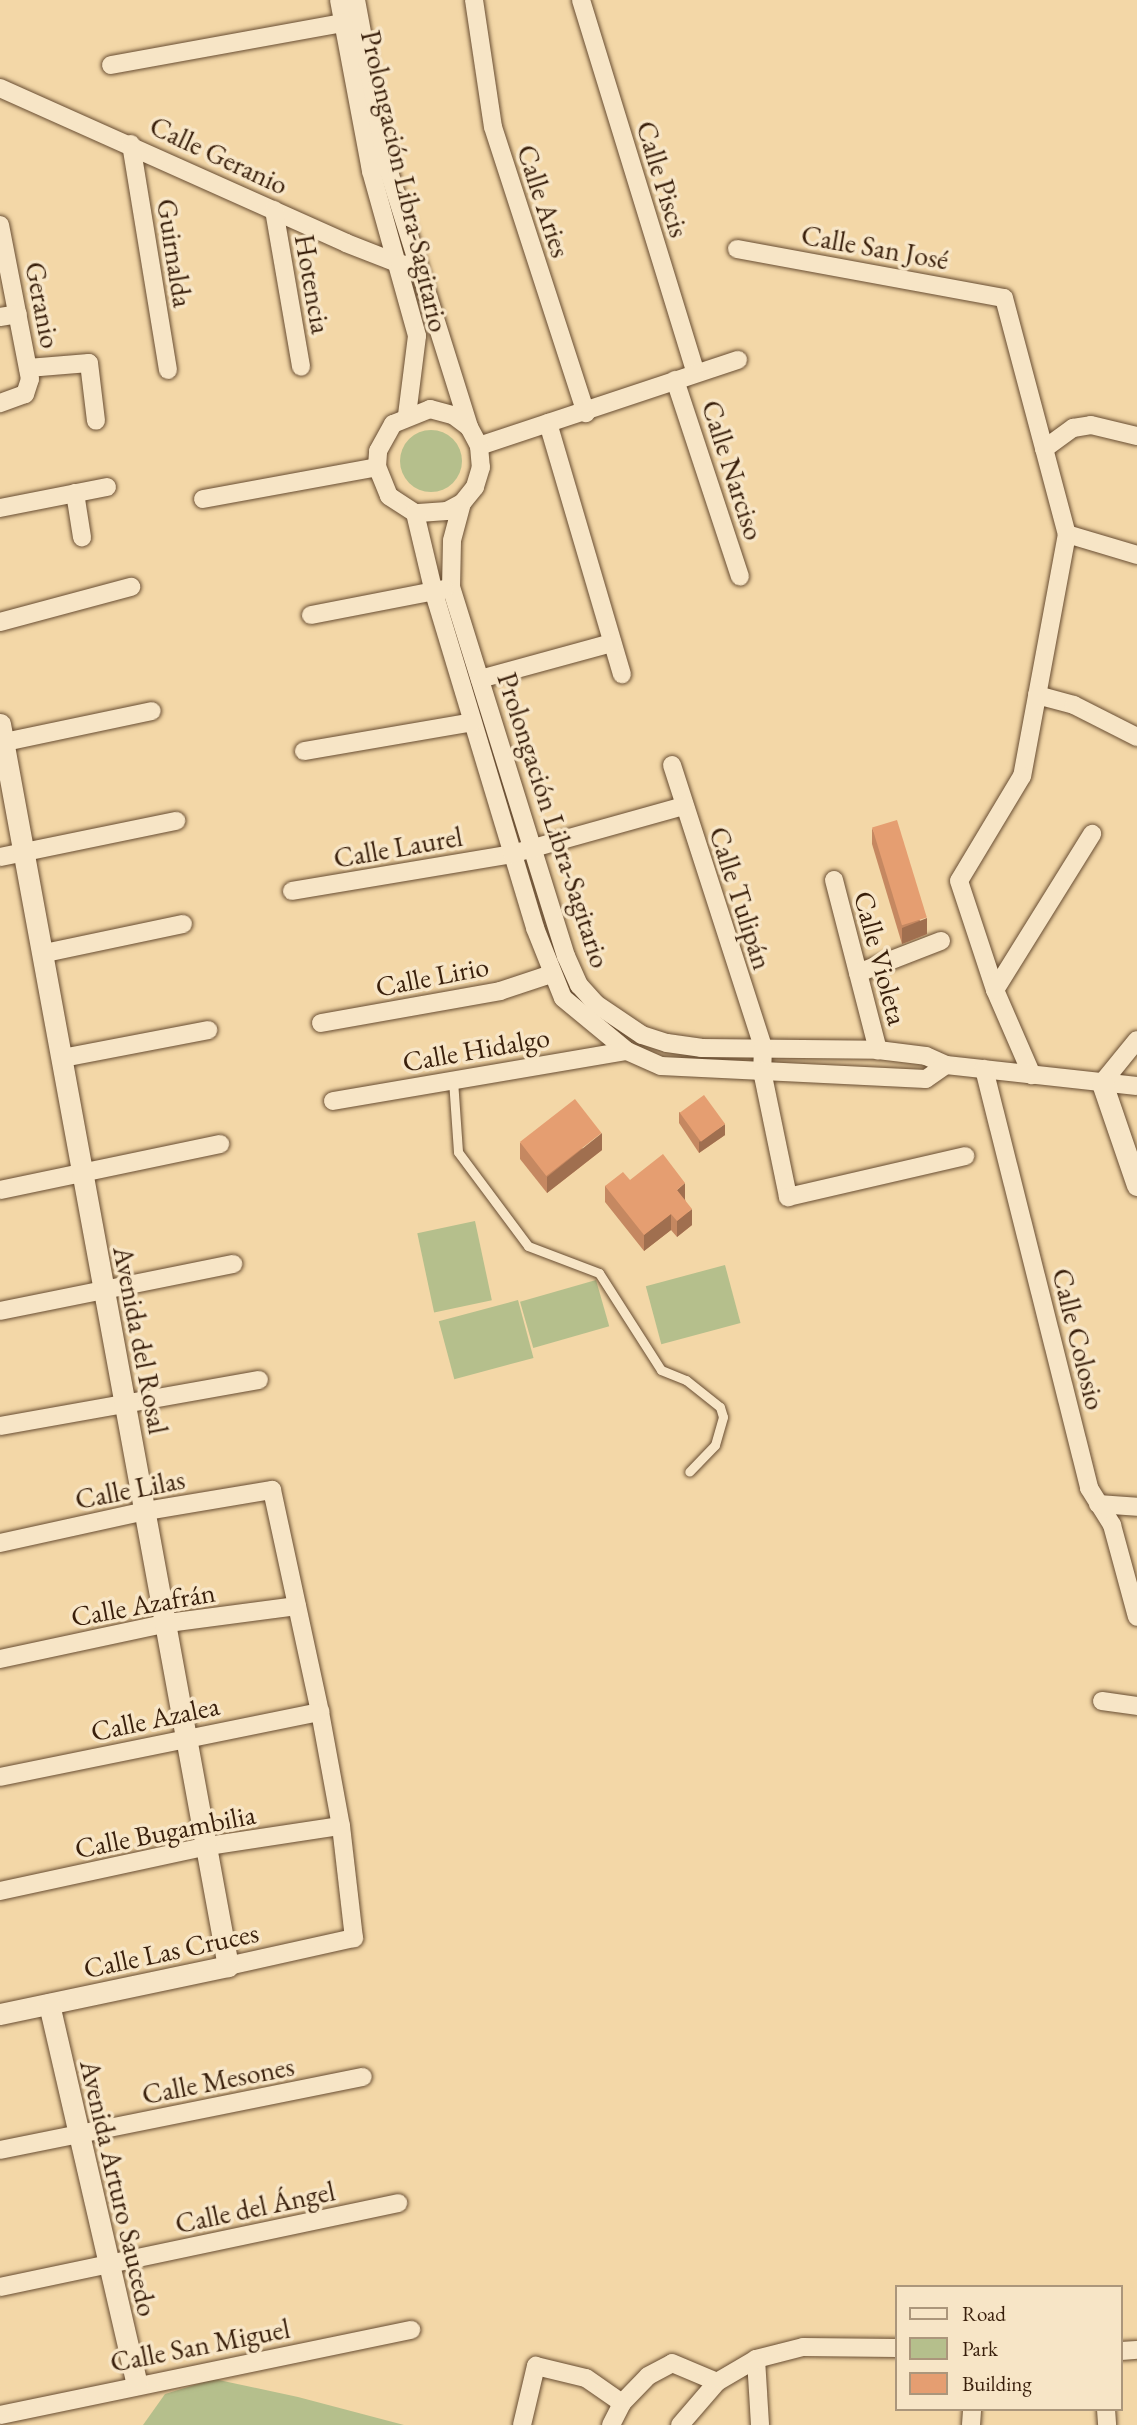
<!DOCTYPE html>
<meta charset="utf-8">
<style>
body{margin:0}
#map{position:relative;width:1137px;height:2425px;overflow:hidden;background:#f3d7a7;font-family:"EB Garamond",serif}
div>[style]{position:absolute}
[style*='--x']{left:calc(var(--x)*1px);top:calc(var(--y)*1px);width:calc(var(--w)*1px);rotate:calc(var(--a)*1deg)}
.green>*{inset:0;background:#b5bf8c;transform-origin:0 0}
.round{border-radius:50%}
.roads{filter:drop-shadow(0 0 2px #684d32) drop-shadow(0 0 2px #684d32)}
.service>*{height:9px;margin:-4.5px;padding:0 4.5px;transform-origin:4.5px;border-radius:4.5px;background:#f7e5c6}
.minor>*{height:18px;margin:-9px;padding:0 9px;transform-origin:9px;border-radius:9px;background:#f7e5c6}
.tertiary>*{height:21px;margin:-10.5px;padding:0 10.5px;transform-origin:10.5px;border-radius:10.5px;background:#f7e5c6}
.wall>*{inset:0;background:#c58861}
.shaded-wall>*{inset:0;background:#a06f4f}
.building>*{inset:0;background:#e59e71;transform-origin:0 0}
span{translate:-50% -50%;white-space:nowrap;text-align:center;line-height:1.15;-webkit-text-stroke:7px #f7e5c6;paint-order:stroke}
.street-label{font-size:28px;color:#391f0b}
.legend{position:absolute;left:895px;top:2285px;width:228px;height:126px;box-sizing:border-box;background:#f7e5c6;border:2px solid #ab967b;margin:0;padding:9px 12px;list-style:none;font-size:21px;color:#391f0b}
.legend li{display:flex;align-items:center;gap:14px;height:35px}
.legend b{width:35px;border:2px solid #ab967b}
</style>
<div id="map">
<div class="green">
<div class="round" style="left:400px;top:430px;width:62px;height:62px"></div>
<div style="left:475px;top:1221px;width:81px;height:59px;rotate:78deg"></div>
<div style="left:725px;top:1265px;width:60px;height:82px;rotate:75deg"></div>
<div style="left:596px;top:1280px;width:48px;height:79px;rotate:74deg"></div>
<div style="left:518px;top:1300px;width:60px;height:82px;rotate:75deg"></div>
<div style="clip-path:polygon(214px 2379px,298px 2397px,404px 2425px,143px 2425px,165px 2394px)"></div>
</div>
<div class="roads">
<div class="service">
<div style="--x:453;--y:1080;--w:72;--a:86"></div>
<div style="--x:458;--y:1152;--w:117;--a:53.3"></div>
<div style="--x:528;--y:1246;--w:76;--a:20.8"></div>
<div style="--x:599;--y:1273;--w:115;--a:57.4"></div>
<div style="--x:661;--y:1370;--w:27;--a:22"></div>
<div style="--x:686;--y:1380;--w:43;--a:38.5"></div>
<div style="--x:720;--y:1407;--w:10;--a:73"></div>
<div style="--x:723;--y:1417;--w:29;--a:106"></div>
<div style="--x:715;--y:1445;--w:37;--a:134"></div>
</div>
<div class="minor">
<div style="--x:339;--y:0;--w:174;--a:79.4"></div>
<div style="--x:371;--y:171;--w:171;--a:74.4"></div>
<div style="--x:417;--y:336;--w:80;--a:97.2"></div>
<div style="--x:356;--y:0;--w:165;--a:79.5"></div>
<div style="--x:386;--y:162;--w:278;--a:72.6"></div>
<div style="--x:474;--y:0;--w:128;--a:81.5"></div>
<div style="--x:493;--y:127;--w:301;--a:72"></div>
<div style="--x:581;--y:0;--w:390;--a:72.9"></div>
<div style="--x:111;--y:65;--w:236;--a:-10.3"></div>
<div style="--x:0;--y:88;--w:379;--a:24.1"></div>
<div style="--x:346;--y:243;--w:58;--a:21.3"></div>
<div style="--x:400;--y:264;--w:17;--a:7"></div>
<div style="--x:131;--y:144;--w:229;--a:80.7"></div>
<div style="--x:274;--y:210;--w:159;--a:80.2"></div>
<div style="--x:0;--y:225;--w:157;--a:79"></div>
<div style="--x:30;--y:379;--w:16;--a:108"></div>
<div style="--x:25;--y:394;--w:27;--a:160"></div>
<div style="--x:737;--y:249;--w:271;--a:10.4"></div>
<div style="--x:1004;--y:298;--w:244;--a:75.1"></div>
<div style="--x:1067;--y:534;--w:246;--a:100.5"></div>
<div style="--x:1022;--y:776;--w:122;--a:121"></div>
<div style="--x:959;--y:881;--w:115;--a:71.7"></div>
<div style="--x:995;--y:990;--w:93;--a:66.5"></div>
<div style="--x:0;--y:317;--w:18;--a:-9"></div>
<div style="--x:28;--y:368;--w:61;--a:-4.7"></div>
<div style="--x:89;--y:363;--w:58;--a:83.1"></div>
<div style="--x:675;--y:380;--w:207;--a:71.7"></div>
<div style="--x:548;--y:423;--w:262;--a:73.6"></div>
<div style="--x:479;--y:446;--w:273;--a:-18.4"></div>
<div style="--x:1044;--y:449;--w:36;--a:-36"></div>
<div style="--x:1073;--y:428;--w:18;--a:-9"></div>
<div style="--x:1091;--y:425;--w:47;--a:13.4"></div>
<div style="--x:75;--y:493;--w:45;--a:81"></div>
<div style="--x:203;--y:499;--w:177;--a:-10.4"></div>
<div style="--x:462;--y:503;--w:17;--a:152"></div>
<div style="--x:447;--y:511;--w:32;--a:176"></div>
<div style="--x:415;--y:513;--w:31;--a:-147"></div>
<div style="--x:389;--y:496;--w:31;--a:-112"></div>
<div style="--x:377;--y:467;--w:16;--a:-86"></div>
<div style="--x:378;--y:451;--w:31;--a:-61"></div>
<div style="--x:393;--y:424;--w:40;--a:-22"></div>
<div style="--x:430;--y:409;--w:24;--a:15"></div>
<div style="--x:453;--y:415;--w:20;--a:37"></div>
<div style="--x:469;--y:427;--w:21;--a:62"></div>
<div style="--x:479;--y:446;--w:21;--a:85"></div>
<div style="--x:481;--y:467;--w:21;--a:107"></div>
<div style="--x:475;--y:487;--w:21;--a:129"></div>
<div style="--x:462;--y:503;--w:39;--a:105"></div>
<div style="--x:452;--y:541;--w:46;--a:91.2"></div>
<div style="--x:451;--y:587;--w:387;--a:72.7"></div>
<div style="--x:566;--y:956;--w:32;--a:66"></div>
<div style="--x:579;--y:985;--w:25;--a:48"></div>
<div style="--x:596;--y:1004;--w:55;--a:34"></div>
<div style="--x:642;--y:1035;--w:26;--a:18"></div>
<div style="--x:667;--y:1043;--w:34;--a:8"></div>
<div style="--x:701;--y:1048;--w:177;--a:0.6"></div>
<div style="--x:878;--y:1050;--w:48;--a:7.1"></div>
<div style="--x:926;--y:1056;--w:22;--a:24"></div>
<div style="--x:946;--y:1065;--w:192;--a:6.3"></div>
<div style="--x:0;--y:508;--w:109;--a:-11.1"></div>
<div style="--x:415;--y:513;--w:82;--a:76.6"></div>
<div style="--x:434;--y:593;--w:350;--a:73.2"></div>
<div style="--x:535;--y:928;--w:75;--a:68.2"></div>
<div style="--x:563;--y:998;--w:83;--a:39.6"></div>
<div style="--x:627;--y:1051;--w:37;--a:24"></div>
<div style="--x:661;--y:1066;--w:265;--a:2.8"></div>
<div style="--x:926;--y:1079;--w:24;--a:-35"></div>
<div style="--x:1067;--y:534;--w:73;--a:16.7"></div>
<div style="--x:311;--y:615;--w:136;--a:-11"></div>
<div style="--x:0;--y:622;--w:136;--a:-15"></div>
<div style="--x:480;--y:679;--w:137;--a:-15.3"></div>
<div style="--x:1037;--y:695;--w:38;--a:15"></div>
<div style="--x:1074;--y:705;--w:71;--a:26.9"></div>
<div style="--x:0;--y:743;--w:155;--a:-11.9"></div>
<div style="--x:304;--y:751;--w:171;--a:-9.7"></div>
<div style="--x:672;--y:765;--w:296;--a:72.1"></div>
<div style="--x:763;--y:1047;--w:24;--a:92"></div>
<div style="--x:762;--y:1071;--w:129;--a:78.3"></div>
<div style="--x:788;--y:1197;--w:182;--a:-13"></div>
<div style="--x:0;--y:857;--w:180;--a:-11.6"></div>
<div style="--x:834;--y:880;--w:176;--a:75.5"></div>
<div style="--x:292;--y:891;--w:223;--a:-9.5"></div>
<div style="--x:512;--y:854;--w:179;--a:-15.6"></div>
<div style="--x:45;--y:953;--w:141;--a:-11.9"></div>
<div style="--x:858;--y:973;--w:89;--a:-21.1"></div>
<div style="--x:995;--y:990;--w:184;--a:-58.1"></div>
<div style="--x:321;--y:1023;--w:182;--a:-10.1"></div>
<div style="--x:500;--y:991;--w:54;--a:-18.4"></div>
<div style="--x:63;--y:1058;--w:148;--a:-10.9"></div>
<div style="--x:984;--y:1069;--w:432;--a:75.9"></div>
<div style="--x:1089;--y:1488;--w:44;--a:58.1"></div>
<div style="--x:1112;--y:1525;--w:95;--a:74.8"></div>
<div style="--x:1102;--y:1083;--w:55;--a:-50.9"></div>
<div style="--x:333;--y:1101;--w:298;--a:-9.7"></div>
<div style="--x:0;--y:1190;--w:225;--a:-11.8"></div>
<div style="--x:0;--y:1311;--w:238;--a:-11.4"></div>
<div style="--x:0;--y:1426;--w:263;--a:-10.1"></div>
<div style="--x:1098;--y:1504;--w:39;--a:4"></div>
<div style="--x:0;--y:1543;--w:149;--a:-12.4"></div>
<div style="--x:146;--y:1511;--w:128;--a:-9.5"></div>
<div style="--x:272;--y:1490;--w:227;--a:77.8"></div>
<div style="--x:320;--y:1712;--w:116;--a:79.6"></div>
<div style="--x:341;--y:1826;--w:113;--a:83.4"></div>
<div style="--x:354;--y:1938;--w:129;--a:167.5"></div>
<div style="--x:0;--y:1659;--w:172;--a:-12.1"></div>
<div style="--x:168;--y:1623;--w:130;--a:-7.5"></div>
<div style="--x:1102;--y:1701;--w:35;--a:8"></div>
<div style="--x:0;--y:1777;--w:327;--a:-11.5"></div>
<div style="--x:0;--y:1891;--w:213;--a:-12.2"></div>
<div style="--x:208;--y:1846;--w:134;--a:-8.6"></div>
<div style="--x:0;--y:2150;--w:370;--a:-11.4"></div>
<div style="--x:0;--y:2287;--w:407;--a:-11.9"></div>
<div style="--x:1121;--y:2351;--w:16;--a:-4"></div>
<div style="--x:756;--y:2359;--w:66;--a:86.5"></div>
<div style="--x:1106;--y:2409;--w:16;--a:86"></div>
<div style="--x:0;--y:2415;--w:420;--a:-11.7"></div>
<div style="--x:522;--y:2425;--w:61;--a:-76.7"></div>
<div style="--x:536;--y:2366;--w:51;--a:13.5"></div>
<div style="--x:586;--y:2378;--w:44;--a:34.8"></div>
<div style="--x:611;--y:2425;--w:25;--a:-63"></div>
<div style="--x:622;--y:2403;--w:37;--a:-46"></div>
<div style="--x:648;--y:2376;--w:27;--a:-28"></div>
<div style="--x:672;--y:2363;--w:49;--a:22.9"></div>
<div style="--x:680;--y:2425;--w:57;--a:-49.3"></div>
<div style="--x:717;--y:2382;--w:45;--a:-30.5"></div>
<div style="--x:756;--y:2359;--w:49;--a:-14.3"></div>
<div style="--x:803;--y:2347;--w:94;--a:0.6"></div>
<div style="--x:971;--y:2425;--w:16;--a:-86"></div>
</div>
<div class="tertiary">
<div style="--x:0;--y:724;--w:1263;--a:79.6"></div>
<div style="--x:228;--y:1966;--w:233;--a:168.1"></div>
<div style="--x:1102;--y:1083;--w:108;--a:71.1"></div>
<div style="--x:49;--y:2004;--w:390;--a:77"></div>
</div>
</div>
<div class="wall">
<div style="clip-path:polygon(872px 828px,927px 934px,902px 944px,872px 844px)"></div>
<div style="clip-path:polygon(679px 1112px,725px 1135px,699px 1153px,679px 1123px)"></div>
<div style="clip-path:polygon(520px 1143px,602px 1150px,547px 1193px,520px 1159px)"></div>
<div style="clip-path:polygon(630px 1180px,685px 1199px,692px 1225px,677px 1237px,671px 1230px,644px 1251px,605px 1202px,605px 1186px)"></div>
</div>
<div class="shaded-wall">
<div style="clip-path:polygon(927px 918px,927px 934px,902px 944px,902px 928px)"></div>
<div style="clip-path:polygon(725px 1124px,725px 1135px,699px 1153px,699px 1142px)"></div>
<div style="clip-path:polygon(602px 1133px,602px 1150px,547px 1193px,547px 1177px)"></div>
<div style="clip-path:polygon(685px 1183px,685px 1199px,677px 1206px,677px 1190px)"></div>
<div style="clip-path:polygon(692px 1209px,692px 1225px,677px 1237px,677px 1221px)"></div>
<div style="clip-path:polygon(671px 1214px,671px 1230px,644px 1251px,644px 1235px)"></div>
</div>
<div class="building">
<div style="left:897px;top:820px;width:102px;height:26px;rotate:73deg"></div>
<div style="left:704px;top:1095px;width:36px;height:30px;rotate:54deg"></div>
<div style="left:575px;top:1099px;width:43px;height:70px;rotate:52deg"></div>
<div style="clip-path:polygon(663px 1154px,685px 1183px,677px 1190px,692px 1209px,677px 1221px,671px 1214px,644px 1235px,605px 1186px,623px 1172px,630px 1180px)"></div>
</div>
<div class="street-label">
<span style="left:219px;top:155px;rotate:25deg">Calle Geranio</span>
<span style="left:663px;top:179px;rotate:73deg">Calle Piscis</span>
<span style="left:405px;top:181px;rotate:77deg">Prolongación Libra-Sagitario</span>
<span style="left:544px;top:201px;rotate:72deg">Calle Aries</span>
<span style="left:875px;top:247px;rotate:10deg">Calle San José</span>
<span style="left:175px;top:253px;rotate:81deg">Guirnalda</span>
<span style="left:313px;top:284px;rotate:80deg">Hotencia</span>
<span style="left:43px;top:305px;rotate:79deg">Geranio</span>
<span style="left:733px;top:470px;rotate:72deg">Calle Narciso</span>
<span style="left:554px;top:820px;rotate:72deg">Prolongación Libra-Sagitario</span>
<span style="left:398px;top:847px;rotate:-10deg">Calle Laurel</span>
<span style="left:741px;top:898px;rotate:72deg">Calle Tulipán</span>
<span style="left:881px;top:958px;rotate:75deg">Calle Violeta</span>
<span style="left:432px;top:976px;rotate:-11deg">Calle Lirio</span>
<span style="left:476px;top:1049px;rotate:-10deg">Calle Hidalgo</span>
<span style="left:1079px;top:1339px;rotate:76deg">Calle Colosio</span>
<span style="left:141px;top:1340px;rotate:79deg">Avenida del Rosal</span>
<span style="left:130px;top:1489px;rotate:-11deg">Calle Lilas</span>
<span style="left:143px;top:1604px;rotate:-10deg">Calle Azafrán</span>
<span style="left:155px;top:1718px;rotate:-12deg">Calle Azalea</span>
<span style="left:165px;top:1831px;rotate:-11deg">Calle Bugambilia</span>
<span style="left:171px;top:1950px;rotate:-12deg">Calle Las Cruces</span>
<span style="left:218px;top:2080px;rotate:-11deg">Calle Mesones</span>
<span style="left:119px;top:2188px;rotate:77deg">Avenida Arturo Saucedo</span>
<span style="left:255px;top:2207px;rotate:-12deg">Calle del Ángel</span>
<span style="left:200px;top:2345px;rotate:-11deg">Calle San Miguel</span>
</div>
<ul class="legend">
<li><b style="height:9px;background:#f7e5c6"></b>Road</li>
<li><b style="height:19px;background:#b5bf8c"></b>Park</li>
<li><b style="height:19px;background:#e59e71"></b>Building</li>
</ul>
</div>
